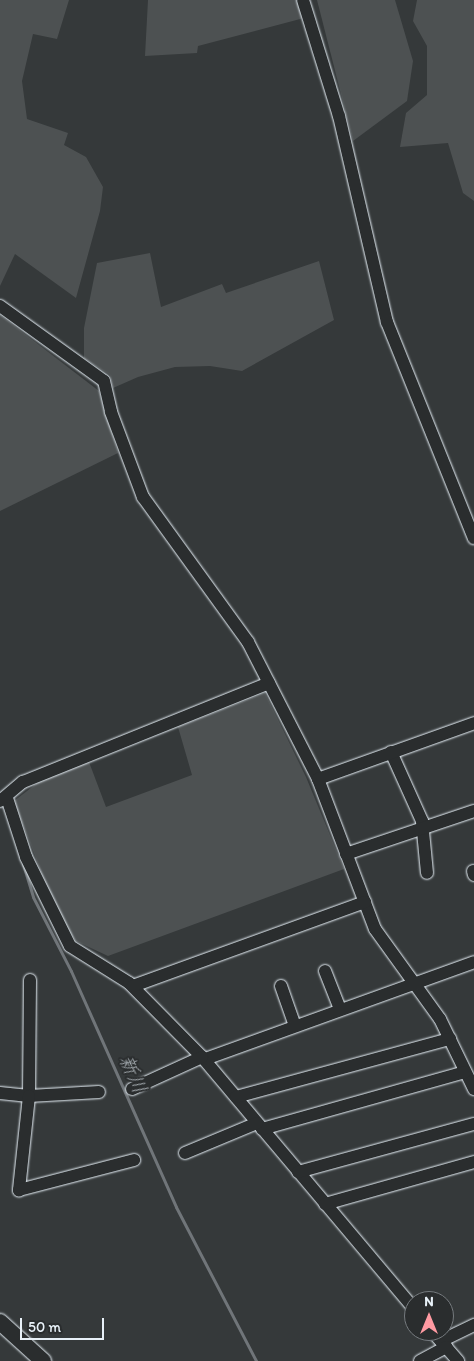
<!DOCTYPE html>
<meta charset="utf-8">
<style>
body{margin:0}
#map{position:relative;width:474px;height:1361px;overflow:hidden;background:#35393a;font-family:Itim,"Klee One",sans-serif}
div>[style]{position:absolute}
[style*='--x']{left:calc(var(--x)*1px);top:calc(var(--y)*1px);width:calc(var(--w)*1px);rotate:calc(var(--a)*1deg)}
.green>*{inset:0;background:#4d5152}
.stream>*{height:3px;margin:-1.5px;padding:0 1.5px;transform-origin:1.5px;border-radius:1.5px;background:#707579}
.roads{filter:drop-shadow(0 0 1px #e8f1f8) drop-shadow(0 0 1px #e8f1f8)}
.minor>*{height:12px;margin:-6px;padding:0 6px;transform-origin:6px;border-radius:6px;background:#2a2d2e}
.major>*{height:16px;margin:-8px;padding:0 8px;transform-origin:8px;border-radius:8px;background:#2a2d2e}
span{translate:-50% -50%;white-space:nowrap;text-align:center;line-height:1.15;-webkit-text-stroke:4px #2a2d2e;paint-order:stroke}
.water-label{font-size:20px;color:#acb3b8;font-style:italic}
.north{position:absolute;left:404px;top:1291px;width:50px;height:50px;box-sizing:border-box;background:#2a2d2e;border:1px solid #767b7f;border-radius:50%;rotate:0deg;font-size:14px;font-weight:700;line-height:20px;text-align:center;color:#e8f1f8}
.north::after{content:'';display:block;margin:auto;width:18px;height:22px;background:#ff9aa2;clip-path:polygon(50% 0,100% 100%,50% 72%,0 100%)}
.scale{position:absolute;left:20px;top:1318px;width:84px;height:22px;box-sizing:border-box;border:2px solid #e8f1f8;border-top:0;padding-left:6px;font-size:15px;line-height:18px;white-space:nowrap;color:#e8f1f8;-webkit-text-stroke:4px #2a2d2e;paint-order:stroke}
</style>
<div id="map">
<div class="green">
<div style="clip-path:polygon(0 0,69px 0,57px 39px,33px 34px,22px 81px,27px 119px,68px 133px,64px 145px,86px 157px,103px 187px,100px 211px,76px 298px,15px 254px,0 286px)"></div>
<div style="clip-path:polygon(148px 0,298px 0,304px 18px,198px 46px,197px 53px,145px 56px)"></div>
<div style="clip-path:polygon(317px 0,395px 0,413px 61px,407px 101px,353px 141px)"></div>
<div style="clip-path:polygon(417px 0,474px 0,474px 201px,463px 193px,448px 143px,400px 147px,406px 113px,427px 95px,427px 46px,413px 21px)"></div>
<div style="clip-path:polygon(150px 253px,161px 307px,222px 284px,226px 293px,319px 261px,334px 320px,242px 371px,210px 366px,175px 367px,138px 377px,113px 388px,110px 375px,84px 358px,84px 328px,97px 263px)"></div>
<div style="clip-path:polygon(0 315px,99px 391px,118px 453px,0 511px)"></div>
<div style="clip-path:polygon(265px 693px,306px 777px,344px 869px,108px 956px,76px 941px,56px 911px,14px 801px,53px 771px,89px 762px,106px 807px,192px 775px,178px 727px)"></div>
</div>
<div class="stream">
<div style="--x:23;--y:864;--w:34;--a:73"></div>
<div style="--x:33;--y:897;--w:83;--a:62.8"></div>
<div style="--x:71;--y:971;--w:258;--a:66"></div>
<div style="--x:176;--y:1207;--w:174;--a:62.5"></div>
</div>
<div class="roads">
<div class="minor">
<div style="--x:303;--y:0;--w:121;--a:72.8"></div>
<div style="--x:339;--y:116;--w:212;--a:76.9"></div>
<div style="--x:387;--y:322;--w:233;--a:68.1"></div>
<div style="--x:0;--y:306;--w:128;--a:35.8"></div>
<div style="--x:104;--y:381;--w:32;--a:77"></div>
<div style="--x:111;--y:412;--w:91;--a:69.4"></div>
<div style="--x:143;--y:497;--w:179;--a:54.1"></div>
<div style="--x:248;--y:642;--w:154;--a:62.9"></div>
<div style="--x:318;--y:779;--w:160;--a:69.2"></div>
<div style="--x:375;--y:929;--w:111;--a:54.2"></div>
<div style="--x:440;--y:1019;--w:78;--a:64.1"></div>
<div style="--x:391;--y:752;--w:76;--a:65.8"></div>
<div style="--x:422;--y:821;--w:52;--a:84.5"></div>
<div style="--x:318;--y:779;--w:166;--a:-19.7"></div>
<div style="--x:7;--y:798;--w:62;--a:72.1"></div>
<div style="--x:26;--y:857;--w:99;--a:63.7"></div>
<div style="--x:70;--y:946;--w:70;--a:32.1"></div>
<div style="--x:129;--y:983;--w:104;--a:45.4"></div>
<div style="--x:202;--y:1057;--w:329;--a:49.9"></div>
<div style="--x:0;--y:801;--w:30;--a:-40"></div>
<div style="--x:23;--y:782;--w:265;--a:-21.9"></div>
<div style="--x:346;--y:854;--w:135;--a:-18.6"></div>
<div style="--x:473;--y:871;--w:4;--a:76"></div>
<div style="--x:325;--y:971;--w:41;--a:68.5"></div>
<div style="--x:30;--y:980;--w:116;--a:90.5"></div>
<div style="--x:29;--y:1096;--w:70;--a:-3.3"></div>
<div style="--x:133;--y:986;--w:247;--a:-19.9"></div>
<div style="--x:281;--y:986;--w:42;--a:70.7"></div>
<div style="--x:205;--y:1059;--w:286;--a:-19.8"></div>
<div style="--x:132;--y:1089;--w:77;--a:-24.6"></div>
<div style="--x:0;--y:1093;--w:29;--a:6"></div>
<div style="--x:29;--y:1096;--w:95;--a:96.1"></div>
<div style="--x:19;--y:1190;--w:119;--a:-14.6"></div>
<div style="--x:236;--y:1097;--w:222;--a:-15.2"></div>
<div style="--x:262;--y:1129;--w:211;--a:-15.7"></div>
<div style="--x:185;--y:1153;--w:78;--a:-22.6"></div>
<div style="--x:298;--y:1172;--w:182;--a:-15.3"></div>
<div style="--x:325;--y:1204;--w:155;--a:-15.7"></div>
<div style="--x:432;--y:1331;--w:40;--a:49"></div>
<div style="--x:441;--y:1341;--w:37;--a:-26"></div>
<div style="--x:420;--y:1361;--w:30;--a:-28"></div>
</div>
<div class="major">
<div style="--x:0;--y:1322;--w:58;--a:42.2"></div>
</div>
</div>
<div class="water-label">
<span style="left:133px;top:1074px;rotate:66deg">新川</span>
</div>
<div class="north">N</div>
<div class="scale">50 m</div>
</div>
